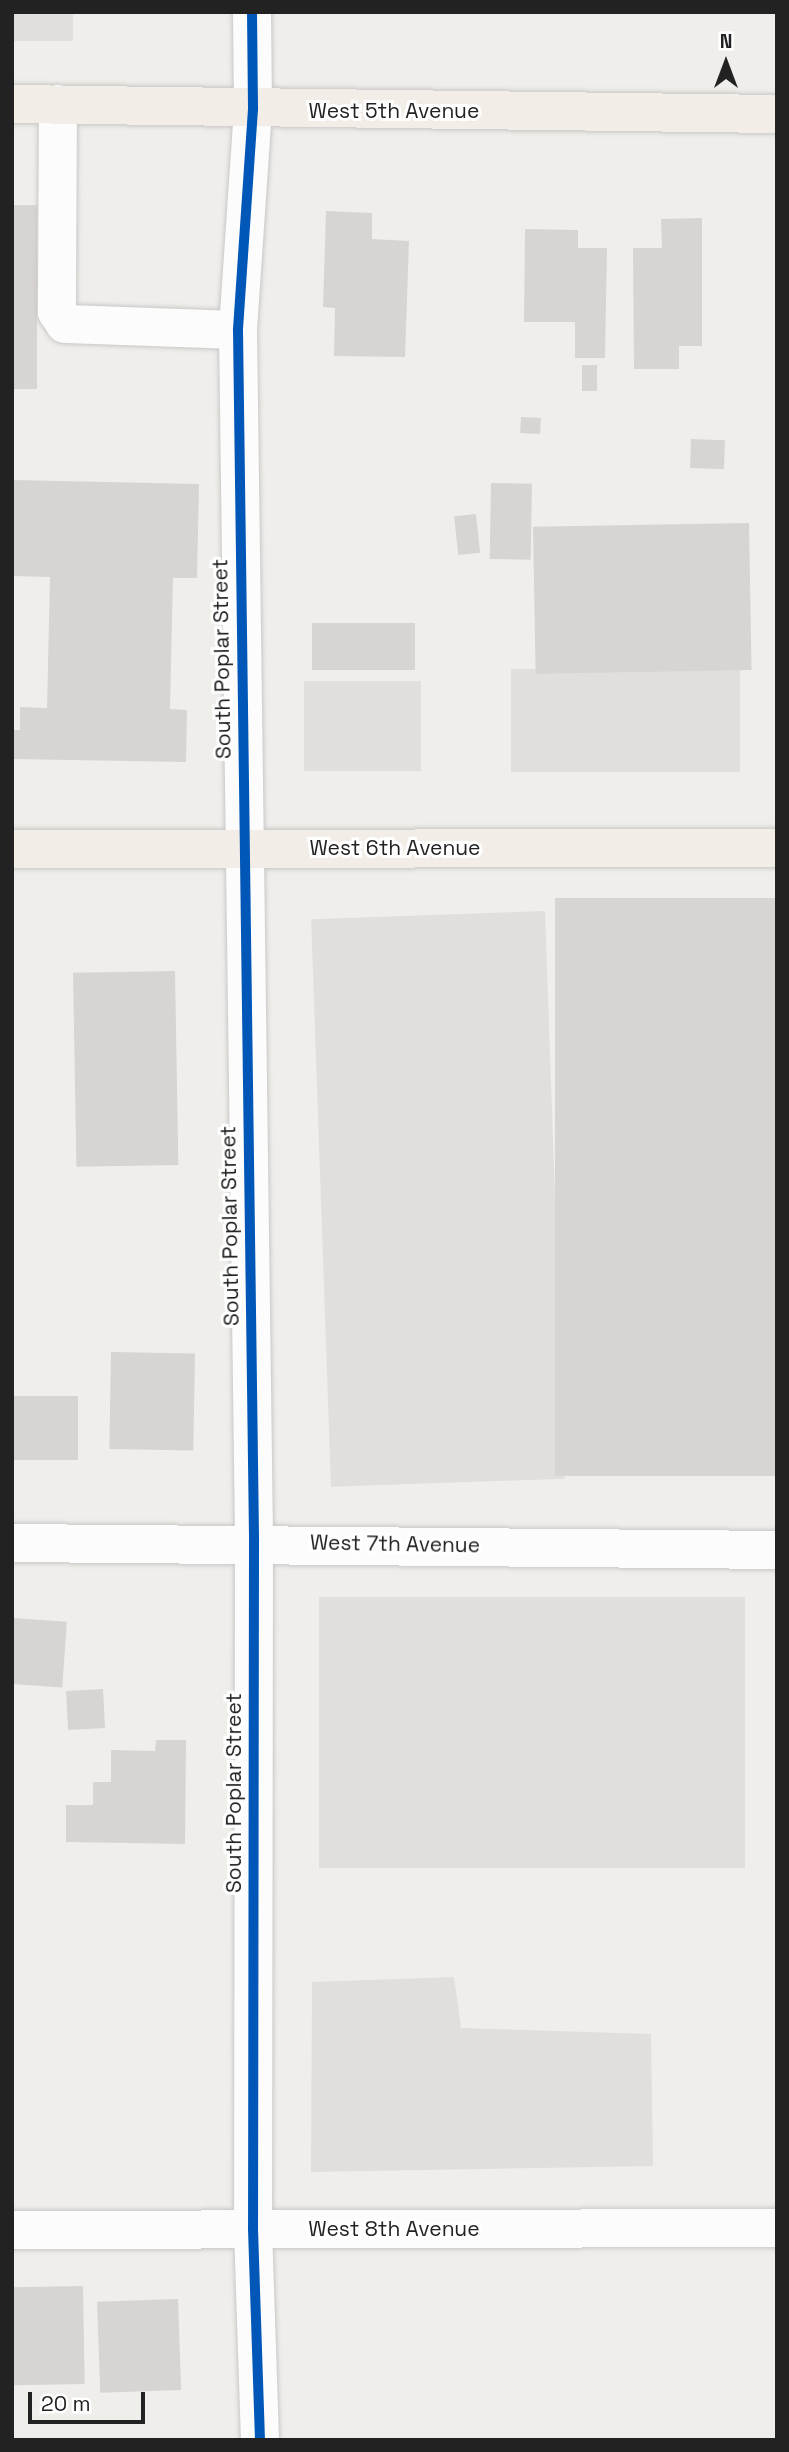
<!DOCTYPE html>
<style>
body{margin:0}
#map{position:relative;width:789px;height:2452px;overflow:hidden;background:#f0eeeb;font-family:"Space Grotesk",sans-serif}
div>[style]{position:absolute}
[style*='--x']{left:calc(var(--x)*1px);top:calc(var(--y)*1px);width:calc(var(--w)*1px);rotate:calc(var(--a)*1deg)}
.parking>*{inset:0;background:#e0dfde;transform-origin:0 0}
.building>*{inset:0;background:#d7d4d2;transform-origin:0 0}
.roads{filter:drop-shadow(0 0 2px #c9c8c7) drop-shadow(0 0 2px #c9c8c7)}
.minor>*{height:38px;margin:-19px;padding:0 19px;transform-origin:19px;border-radius:19px;background:#fdfcfc}
.major>*{height:38px;margin:-19px;padding:0 19px;transform-origin:19px;border-radius:19px;background:#f3ede7}
.cycleway>*{height:10px;margin:-5px;padding:0 5px;transform-origin:5px;border-radius:5px;background:#0057b8}
span{translate:-50% -50%;white-space:nowrap;text-align:center;line-height:1.15;-webkit-text-stroke:6px #fff;paint-order:stroke}
.street-label{font-size:21px;color:#222}
.frame{position:absolute;inset:0;border:14px solid #222;pointer-events:none}
.north{position:absolute;left:691px;top:28px;width:70px;height:70px;-webkit-text-stroke:5px #fff;paint-order:stroke;rotate:0deg;font-size:19px;font-weight:700;line-height:28px;text-align:center;color:#222}
.north::after{content:'';display:block;margin:auto;width:24px;height:32px;background:#222;clip-path:polygon(50% 0,100% 100%,50% 72%,0 100%)}
.scale{position:absolute;left:28px;top:2392px;width:117px;height:32px;box-sizing:border-box;border:4px solid #222;border-top:0;padding-left:9px;font-size:21px;line-height:24px;white-space:nowrap;color:#222;-webkit-text-stroke:5px #fff;paint-order:stroke}
</style>
<div id="map">
<div class="parking">
<div style="left:12px;top:12px;width:61px;height:29px"></div>
<div style="left:511px;top:669px;width:229px;height:103px"></div>
<div style="left:304px;top:681px;width:117px;height:90px"></div>
<div style="left:545px;top:911px;width:568px;height:234px;rotate:88deg"></div>
<div style="left:319px;top:1597px;width:426px;height:271px"></div>
<div style="clip-path:polygon(454px 1977px,461px 2028px,651px 2034px,653px 2166px,311px 2172px,312px 1982px)"></div>
</div>
<div class="building">
<div style="left:12px;top:205px;width:25px;height:184px"></div>
<div style="clip-path:polygon(326px 211px,372px 213px,372px 239px,409px 241px,405px 357px,334px 356px,335px 308px,323px 307px)"></div>
<div style="clip-path:polygon(702px 218px,702px 346px,679px 346px,679px 369px,634px 369px,633px 248px,662px 248px,661px 219px)"></div>
<div style="clip-path:polygon(525px 229px,578px 230px,578px 248px,607px 248px,605px 358px,575px 358px,575px 322px,524px 322px)"></div>
<div style="left:582px;top:365px;width:15px;height:26px"></div>
<div style="left:521px;top:417px;width:20px;height:16px;rotate:3deg"></div>
<div style="left:691px;top:439px;width:34px;height:29px;rotate:2deg"></div>
<div style="clip-path:polygon(12px 480px,199px 484px,197px 578px,173px 578px,170px 709px,187px 710px,186px 762px,12px 759px,12px 730px,20px 730px,20px 707px,47px 708px,50px 577px,12px 576px)"></div>
<div style="left:491px;top:483px;width:41px;height:76px;rotate:1deg"></div>
<div style="left:476px;top:514px;width:39px;height:22px;rotate:84deg"></div>
<div style="left:749px;top:523px;width:147px;height:216px;rotate:89deg"></div>
<div style="left:415px;top:623px;width:47px;height:103px;rotate:90deg"></div>
<div style="left:777px;top:898px;width:578px;height:222px;rotate:90deg"></div>
<div style="left:175px;top:971px;width:194px;height:102px;rotate:89deg"></div>
<div style="left:111px;top:1352px;width:84px;height:97px;rotate:1deg"></div>
<div style="left:14px;top:1396px;width:64px;height:64px"></div>
<div style="left:13px;top:1618px;width:54px;height:66px;rotate:4deg"></div>
<div style="left:103px;top:1689px;width:39px;height:37px;rotate:87deg"></div>
<div style="clip-path:polygon(156px 1740px,186px 1740px,185px 1844px,66px 1842px,66px 1805px,93px 1805px,93px 1782px,111px 1782px,111px 1750px,155px 1751px)"></div>
<div style="left:83px;top:2286px;width:98px;height:71px;rotate:89deg"></div>
<div style="left:178px;top:2299px;width:91px;height:81px;rotate:88deg"></div>
</div>
<div class="roads">
<div class="minor">
<div style="--x:252;--y:12;--w:97;--a:89.4"></div>
<div style="--x:253;--y:109;--w:222;--a:93.9"></div>
<div style="--x:238;--y:330;--w:1212;--a:89.24"></div>
<div style="--x:254;--y:1542;--w:687;--a:90.08"></div>
<div style="--x:253;--y:2229;--w:211;--a:88.1"></div>
<div style="--x:58;--y:104;--w:208;--a:90.3"></div>
<div style="--x:57;--y:312;--w:14;--a:56"></div>
<div style="--x:65;--y:324;--w:173;--a:2"></div>
<div style="--x:12;--y:1543;--w:765;--a:0.52"></div>
<div style="--x:12;--y:2230;--w:765;--a:-0.15"></div>
</div>
<div class="major">
<div style="--x:12;--y:104;--w:765;--a:0.75"></div>
<div style="--x:12;--y:849;--w:765;--a:-0.07"></div>
</div>
</div>
<div class="cycleway">
<div style="--x:252;--y:12;--w:97;--a:89.4"></div>
<div style="--x:253;--y:109;--w:222;--a:93.9"></div>
<div style="--x:238;--y:330;--w:1212;--a:89.24"></div>
<div style="--x:254;--y:1542;--w:687;--a:90.08"></div>
<div style="--x:253;--y:2229;--w:211;--a:88.1"></div>
</div>
<div class="street-label">
<span style="left:394px;top:111px">West 5th Avenue</span>
<span style="left:222px;top:659px;rotate:-91deg">South Poplar Street</span>
<span style="left:395px;top:848px">West 6th Avenue</span>
<span style="left:230px;top:1226px;rotate:-91deg">South Poplar Street</span>
<span style="left:395px;top:1544px;rotate:1deg">West 7th Avenue</span>
<span style="left:234px;top:1793px;rotate:-90deg">South Poplar Street</span>
<span style="left:394px;top:2229px">West 8th Avenue</span>
</div>
<div class="frame"></div>
<div class="north">N</div>
<div class="scale">20 m</div>
</div>
